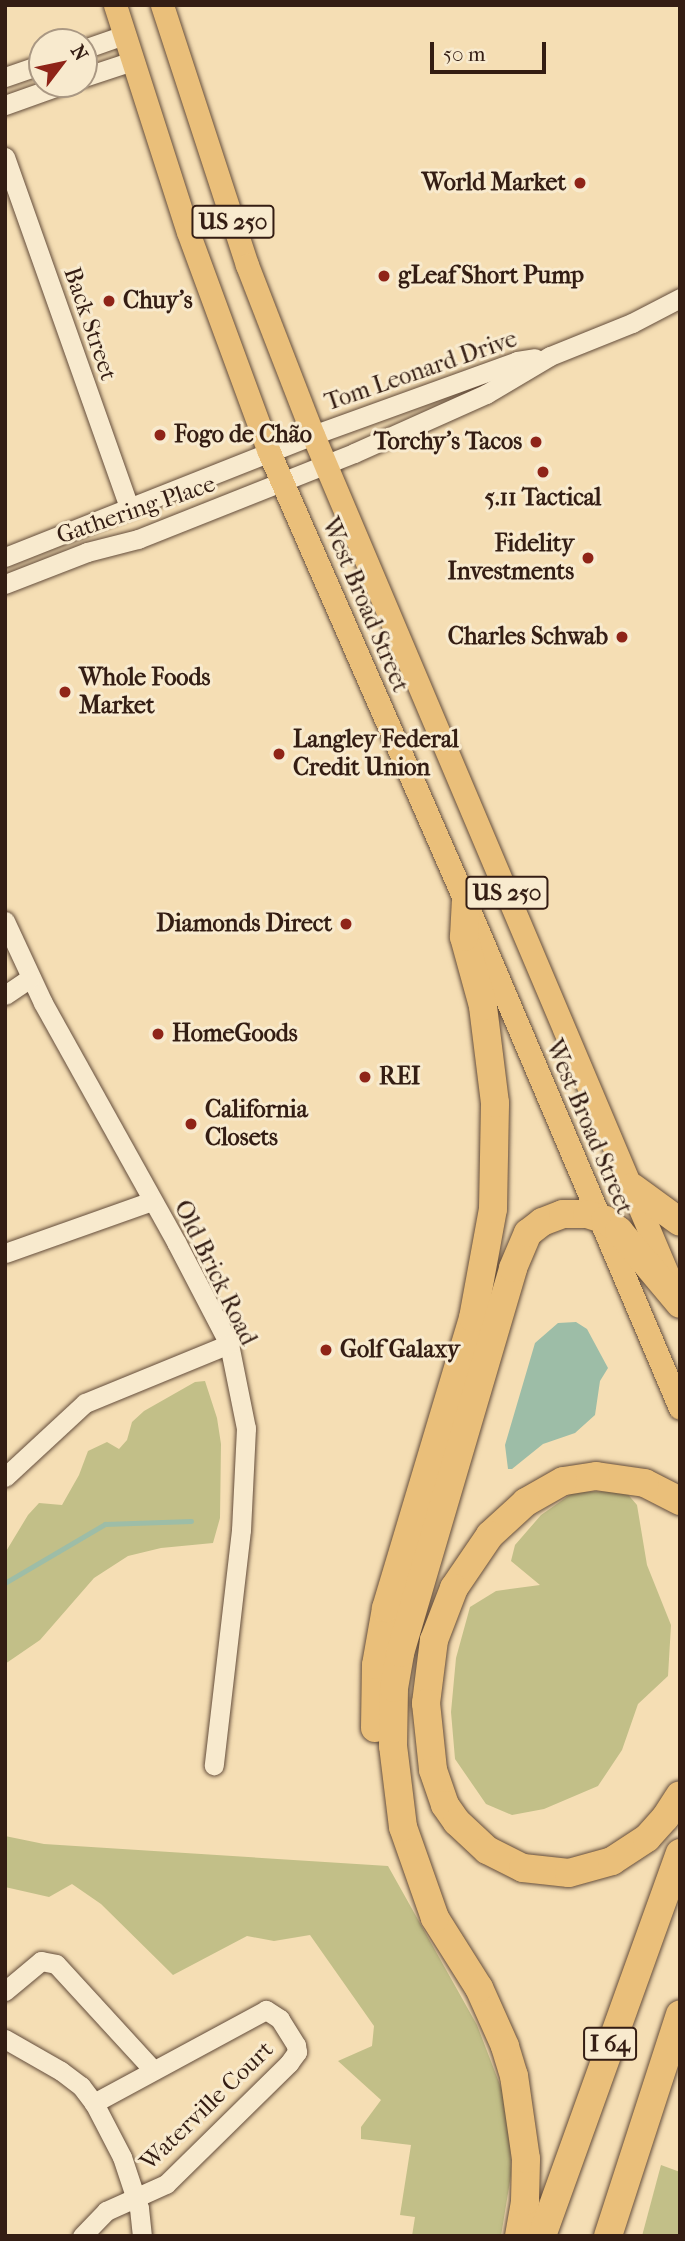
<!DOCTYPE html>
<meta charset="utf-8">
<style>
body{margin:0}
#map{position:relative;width:685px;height:2241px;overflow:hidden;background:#f5deb4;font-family:"IM FELL French Canon",serif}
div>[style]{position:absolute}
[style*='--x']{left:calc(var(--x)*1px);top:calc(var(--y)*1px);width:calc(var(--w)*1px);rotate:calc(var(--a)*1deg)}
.green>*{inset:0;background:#c2bf88}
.water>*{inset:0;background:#9dbda7}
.stream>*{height:4.5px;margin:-2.25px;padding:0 2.25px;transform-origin:2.25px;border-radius:2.25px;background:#9dbda7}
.roads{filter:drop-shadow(0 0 2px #644d3b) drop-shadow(0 0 2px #644d3b)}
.minor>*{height:19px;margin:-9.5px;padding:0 9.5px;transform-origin:9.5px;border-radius:9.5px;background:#f8eace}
.major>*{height:23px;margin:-11.5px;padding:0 11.5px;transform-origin:11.5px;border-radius:11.5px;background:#eabf7a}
.highway>*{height:28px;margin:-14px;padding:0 14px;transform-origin:14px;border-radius:14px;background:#eabf7a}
.dots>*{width:19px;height:19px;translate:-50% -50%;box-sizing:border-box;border:4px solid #f8eace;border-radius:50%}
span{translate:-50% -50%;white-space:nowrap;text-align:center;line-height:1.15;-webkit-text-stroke:6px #f8eace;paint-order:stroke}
.shield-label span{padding:2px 5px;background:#f8eace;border:2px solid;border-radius:5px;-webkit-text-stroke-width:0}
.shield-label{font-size:23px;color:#341d13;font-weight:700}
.poi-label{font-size:24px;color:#341d13;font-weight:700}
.right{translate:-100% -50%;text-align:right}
.left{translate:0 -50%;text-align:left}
.street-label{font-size:24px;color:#341d13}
.frame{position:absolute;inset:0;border:7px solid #341d13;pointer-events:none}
.north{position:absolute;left:28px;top:28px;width:70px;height:70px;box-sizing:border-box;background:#f8eace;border:2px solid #aa9883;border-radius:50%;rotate:58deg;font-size:19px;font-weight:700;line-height:28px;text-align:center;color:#341d13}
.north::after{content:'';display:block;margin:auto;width:24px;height:32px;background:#8f2418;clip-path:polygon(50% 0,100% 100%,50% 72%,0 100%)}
.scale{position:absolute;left:430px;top:42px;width:116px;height:32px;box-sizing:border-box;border:4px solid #341d13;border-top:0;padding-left:9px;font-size:21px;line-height:24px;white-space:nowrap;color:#341d13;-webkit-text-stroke:5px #f8eace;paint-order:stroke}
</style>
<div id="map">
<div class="green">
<div style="clip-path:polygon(205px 1381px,217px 1418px,221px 1444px,220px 1518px,213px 1543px,161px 1548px,128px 1556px,94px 1578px,40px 1640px,5px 1664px,5px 1553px,28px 1515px,39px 1503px,62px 1505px,79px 1475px,88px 1451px,107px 1442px,119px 1449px,127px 1440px,132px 1422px,144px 1411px,195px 1382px)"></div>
<div style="clip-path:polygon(625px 1491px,637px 1505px,647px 1565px,671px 1625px,668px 1676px,638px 1704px,622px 1750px,598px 1786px,544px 1809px,512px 1815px,486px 1804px,455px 1759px,451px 1712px,456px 1658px,470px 1607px,496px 1591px,540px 1585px,511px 1561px,515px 1545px,541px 1515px,574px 1492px)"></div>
<div style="clip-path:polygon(5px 1836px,44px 1844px,388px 1866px,477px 2025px,502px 2090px,510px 2121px,511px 2175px,501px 2236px,412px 2236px,415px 2217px,400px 2215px,411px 2145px,361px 2139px,361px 2127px,381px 2100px,338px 2061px,372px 2046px,374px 2026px,310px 1935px,274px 1941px,247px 1936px,173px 1975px,101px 1904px,72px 1884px,49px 1897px,5px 1887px)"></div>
<div style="clip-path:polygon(661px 2165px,680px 2172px,680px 2236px,642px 2236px)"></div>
</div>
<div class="water">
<div style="clip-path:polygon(576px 1322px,587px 1329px,608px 1368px,600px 1381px,595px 1415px,575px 1433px,543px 1444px,512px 1469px,508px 1469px,505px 1445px,535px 1343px,558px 1323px)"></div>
</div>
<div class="stream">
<div style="--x:5;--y:1583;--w:116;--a:-30.5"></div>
<div style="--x:105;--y:1524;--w:86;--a:-2"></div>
</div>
<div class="roads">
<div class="minor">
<div style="--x:84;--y:49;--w:42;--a:-19.3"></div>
<div style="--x:5;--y:77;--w:39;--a:-19"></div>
<div style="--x:84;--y:77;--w:51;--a:-18.4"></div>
<div style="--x:5;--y:105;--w:63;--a:-19.6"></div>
<div style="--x:5;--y:157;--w:372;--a:70.5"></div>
<div style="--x:5;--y:557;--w:331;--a:-21.6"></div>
<div style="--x:313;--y:435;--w:217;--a:-19.9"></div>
<div style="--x:517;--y:361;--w:18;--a:-9"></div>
<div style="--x:5;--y:584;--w:88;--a:-21.3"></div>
<div style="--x:87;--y:552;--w:53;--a:-14.3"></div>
<div style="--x:138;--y:539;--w:232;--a:-21.7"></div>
<div style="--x:354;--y:453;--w:145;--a:-24.1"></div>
<div style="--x:486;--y:394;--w:74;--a:-30.7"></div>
<div style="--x:550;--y:356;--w:88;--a:-21.9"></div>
<div style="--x:632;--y:323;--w:54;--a:-27.5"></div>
<div style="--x:5;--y:921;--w:90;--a:65.1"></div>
<div style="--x:43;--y:1003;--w:274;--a:60.9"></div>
<div style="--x:176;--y:1242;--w:115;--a:62.5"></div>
<div style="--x:229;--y:1344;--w:86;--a:78.6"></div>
<div style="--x:246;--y:1428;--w:102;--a:92.8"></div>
<div style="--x:241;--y:1530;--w:237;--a:96.6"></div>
<div style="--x:5;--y:995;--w:30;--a:-34"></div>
<div style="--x:5;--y:1253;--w:156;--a:-19.5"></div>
<div style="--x:5;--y:1477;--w:109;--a:-42.8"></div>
<div style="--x:85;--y:1403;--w:156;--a:-22.3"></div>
<div style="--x:5;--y:1991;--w:47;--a:-39.8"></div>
<div style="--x:41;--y:1961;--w:15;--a:11"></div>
<div style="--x:56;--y:1964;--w:144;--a:47.5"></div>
<div style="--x:5;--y:2039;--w:64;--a:29.7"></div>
<div style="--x:61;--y:2071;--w:25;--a:37"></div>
<div style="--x:81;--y:2086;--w:21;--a:53"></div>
<div style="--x:94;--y:2103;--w:61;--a:62.6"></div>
<div style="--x:122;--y:2157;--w:54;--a:71.6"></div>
<div style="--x:139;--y:2208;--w:28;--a:84"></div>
<div style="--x:82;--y:2236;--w:35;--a:-46"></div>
<div style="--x:106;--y:2211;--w:66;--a:-24.2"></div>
<div style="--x:166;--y:2184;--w:173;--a:-44.5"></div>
<div style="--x:289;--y:2063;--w:14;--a:-54"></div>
<div style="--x:297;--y:2052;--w:7;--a:-98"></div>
<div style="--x:296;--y:2045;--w:31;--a:-122"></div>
<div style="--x:280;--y:2019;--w:17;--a:-147"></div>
<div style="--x:266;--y:2010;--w:196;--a:151.6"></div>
</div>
<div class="major">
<div style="--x:115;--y:5;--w:238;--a:72.2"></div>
<div style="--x:188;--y:232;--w:234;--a:69.8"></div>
<div style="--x:269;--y:452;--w:492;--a:66.4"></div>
<div style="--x:466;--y:903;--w:548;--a:67.03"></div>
<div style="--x:162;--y:5;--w:274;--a:71.9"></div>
<div style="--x:247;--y:265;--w:182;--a:68.8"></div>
<div style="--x:313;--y:435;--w:927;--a:67.09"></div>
</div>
<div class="highway">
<div style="--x:632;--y:1187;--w:59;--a:36.1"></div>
<div style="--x:680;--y:1501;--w:39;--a:-153"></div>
<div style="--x:645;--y:1483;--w:49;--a:-171.9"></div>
<div style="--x:596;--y:1476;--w:33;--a:171"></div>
<div style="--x:563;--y:1481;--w:43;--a:150.4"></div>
<div style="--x:526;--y:1502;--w:49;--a:137.5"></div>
<div style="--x:490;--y:1535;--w:64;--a:124.2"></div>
<div style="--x:454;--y:1588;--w:56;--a:111"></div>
<div style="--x:434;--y:1640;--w:64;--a:97.2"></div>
<div style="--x:426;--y:1703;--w:67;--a:84"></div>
<div style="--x:433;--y:1770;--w:37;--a:71"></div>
<div style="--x:445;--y:1805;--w:21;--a:55"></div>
<div style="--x:457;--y:1822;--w:41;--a:43"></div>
<div style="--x:487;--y:1850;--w:40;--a:26.6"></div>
<div style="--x:523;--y:1868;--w:46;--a:6.2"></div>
<div style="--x:569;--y:1873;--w:45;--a:-15.6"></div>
<div style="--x:612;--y:1861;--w:42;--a:-33.3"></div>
<div style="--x:647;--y:1838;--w:27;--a:-48"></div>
<div style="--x:665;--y:1818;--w:27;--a:-57"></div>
<div style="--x:375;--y:1728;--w:63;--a:-89.1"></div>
<div style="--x:376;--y:1665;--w:58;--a:-80"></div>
<div style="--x:386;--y:1608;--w:303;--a:-73.3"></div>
<div style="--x:473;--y:1318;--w:111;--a:-79.6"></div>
<div style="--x:493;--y:1209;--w:106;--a:-88.9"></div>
<div style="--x:495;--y:1103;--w:98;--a:-97.1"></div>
<div style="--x:483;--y:1006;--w:72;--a:-105.4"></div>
<div style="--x:464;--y:937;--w:34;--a:-87"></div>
<div style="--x:519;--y:2236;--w:36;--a:-80"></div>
<div style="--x:525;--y:2201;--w:42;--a:-88.6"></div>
<div style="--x:526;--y:2159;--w:84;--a:-98.2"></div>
<div style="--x:514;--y:2076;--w:31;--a:-107"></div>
<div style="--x:505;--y:2046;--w:64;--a:-114.1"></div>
<div style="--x:479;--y:1988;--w:83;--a:-122.2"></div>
<div style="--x:435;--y:1918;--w:96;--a:-109.4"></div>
<div style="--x:403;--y:1827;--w:82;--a:-97"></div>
<div style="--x:393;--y:1746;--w:58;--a:-89"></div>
<div style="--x:394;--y:1688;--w:36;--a:-80"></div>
<div style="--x:400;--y:1653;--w:401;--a:-73.6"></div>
<div style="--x:513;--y:1268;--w:38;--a:-67"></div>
<div style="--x:528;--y:1233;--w:18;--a:-38"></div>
<div style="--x:542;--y:1222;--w:22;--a:-21"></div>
<div style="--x:563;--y:1214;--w:24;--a:0"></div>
<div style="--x:587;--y:1214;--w:19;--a:18"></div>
<div style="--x:605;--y:1220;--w:18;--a:38"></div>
<div style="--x:619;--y:1231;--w:95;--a:50.1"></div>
<div style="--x:542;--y:2236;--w:407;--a:-70.2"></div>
<div style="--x:608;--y:2236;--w:233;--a:-72"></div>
</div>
</div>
<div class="dots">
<div style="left:580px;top:183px;background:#8f2418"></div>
<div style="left:384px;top:276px;background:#8f2418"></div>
<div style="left:109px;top:301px;background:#8f2418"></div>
<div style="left:160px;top:435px;background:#8f2418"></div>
<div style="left:536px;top:442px;background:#8f2418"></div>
<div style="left:543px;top:472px;background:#8f2418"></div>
<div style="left:588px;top:558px;background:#8f2418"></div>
<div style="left:622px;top:637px;background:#8f2418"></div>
<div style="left:65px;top:692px;background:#8f2418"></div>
<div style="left:279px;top:754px;background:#8f2418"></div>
<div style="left:346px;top:924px;background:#8f2418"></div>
<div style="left:158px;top:1034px;background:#8f2418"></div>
<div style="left:365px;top:1077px;background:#8f2418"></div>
<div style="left:191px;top:1124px;background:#8f2418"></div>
<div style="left:326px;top:1350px;background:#8f2418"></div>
</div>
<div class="shield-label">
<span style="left:233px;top:222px">US 250</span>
<span style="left:507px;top:893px">US 250</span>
<span style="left:610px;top:2044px">I 64</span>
</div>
<div class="poi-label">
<span class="right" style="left:566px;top:183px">World Market</span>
<span class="left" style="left:398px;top:276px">gLeaf Short Pump</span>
<span class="left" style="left:123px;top:301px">Chuy's</span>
<span class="left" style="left:174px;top:435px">Fogo de Chão</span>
<span class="right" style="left:522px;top:442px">Torchy's Tacos</span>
<span style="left:543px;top:498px">5.11 Tactical</span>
<span class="right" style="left:574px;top:558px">Fidelity<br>Investments</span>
<span class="right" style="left:608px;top:637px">Charles Schwab</span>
<span class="left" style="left:79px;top:692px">Whole Foods<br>Market</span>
<span class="left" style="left:293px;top:754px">Langley Federal<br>Credit Union</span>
<span class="right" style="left:332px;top:924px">Diamonds Direct</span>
<span class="left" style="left:172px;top:1034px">HomeGoods</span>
<span class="left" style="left:379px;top:1077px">REI</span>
<span class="left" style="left:205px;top:1124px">California<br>Closets</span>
<span class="left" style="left:340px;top:1350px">Golf Galaxy</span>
</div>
<div class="street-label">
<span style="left:90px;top:324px;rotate:71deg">Back Street</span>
<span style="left:421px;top:371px;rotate:-19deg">Tom Leonard Drive</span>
<span style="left:136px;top:510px;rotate:-19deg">Gathering Place</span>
<span style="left:365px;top:605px;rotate:67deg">West Broad Street</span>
<span style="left:589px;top:1127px;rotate:67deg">West Broad Street</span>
<span style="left:215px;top:1273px;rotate:64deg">Old Brick Road</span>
<span style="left:207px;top:2106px;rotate:-44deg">Waterville Court</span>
</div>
<div class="frame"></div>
<div class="north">N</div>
<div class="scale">50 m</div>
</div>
